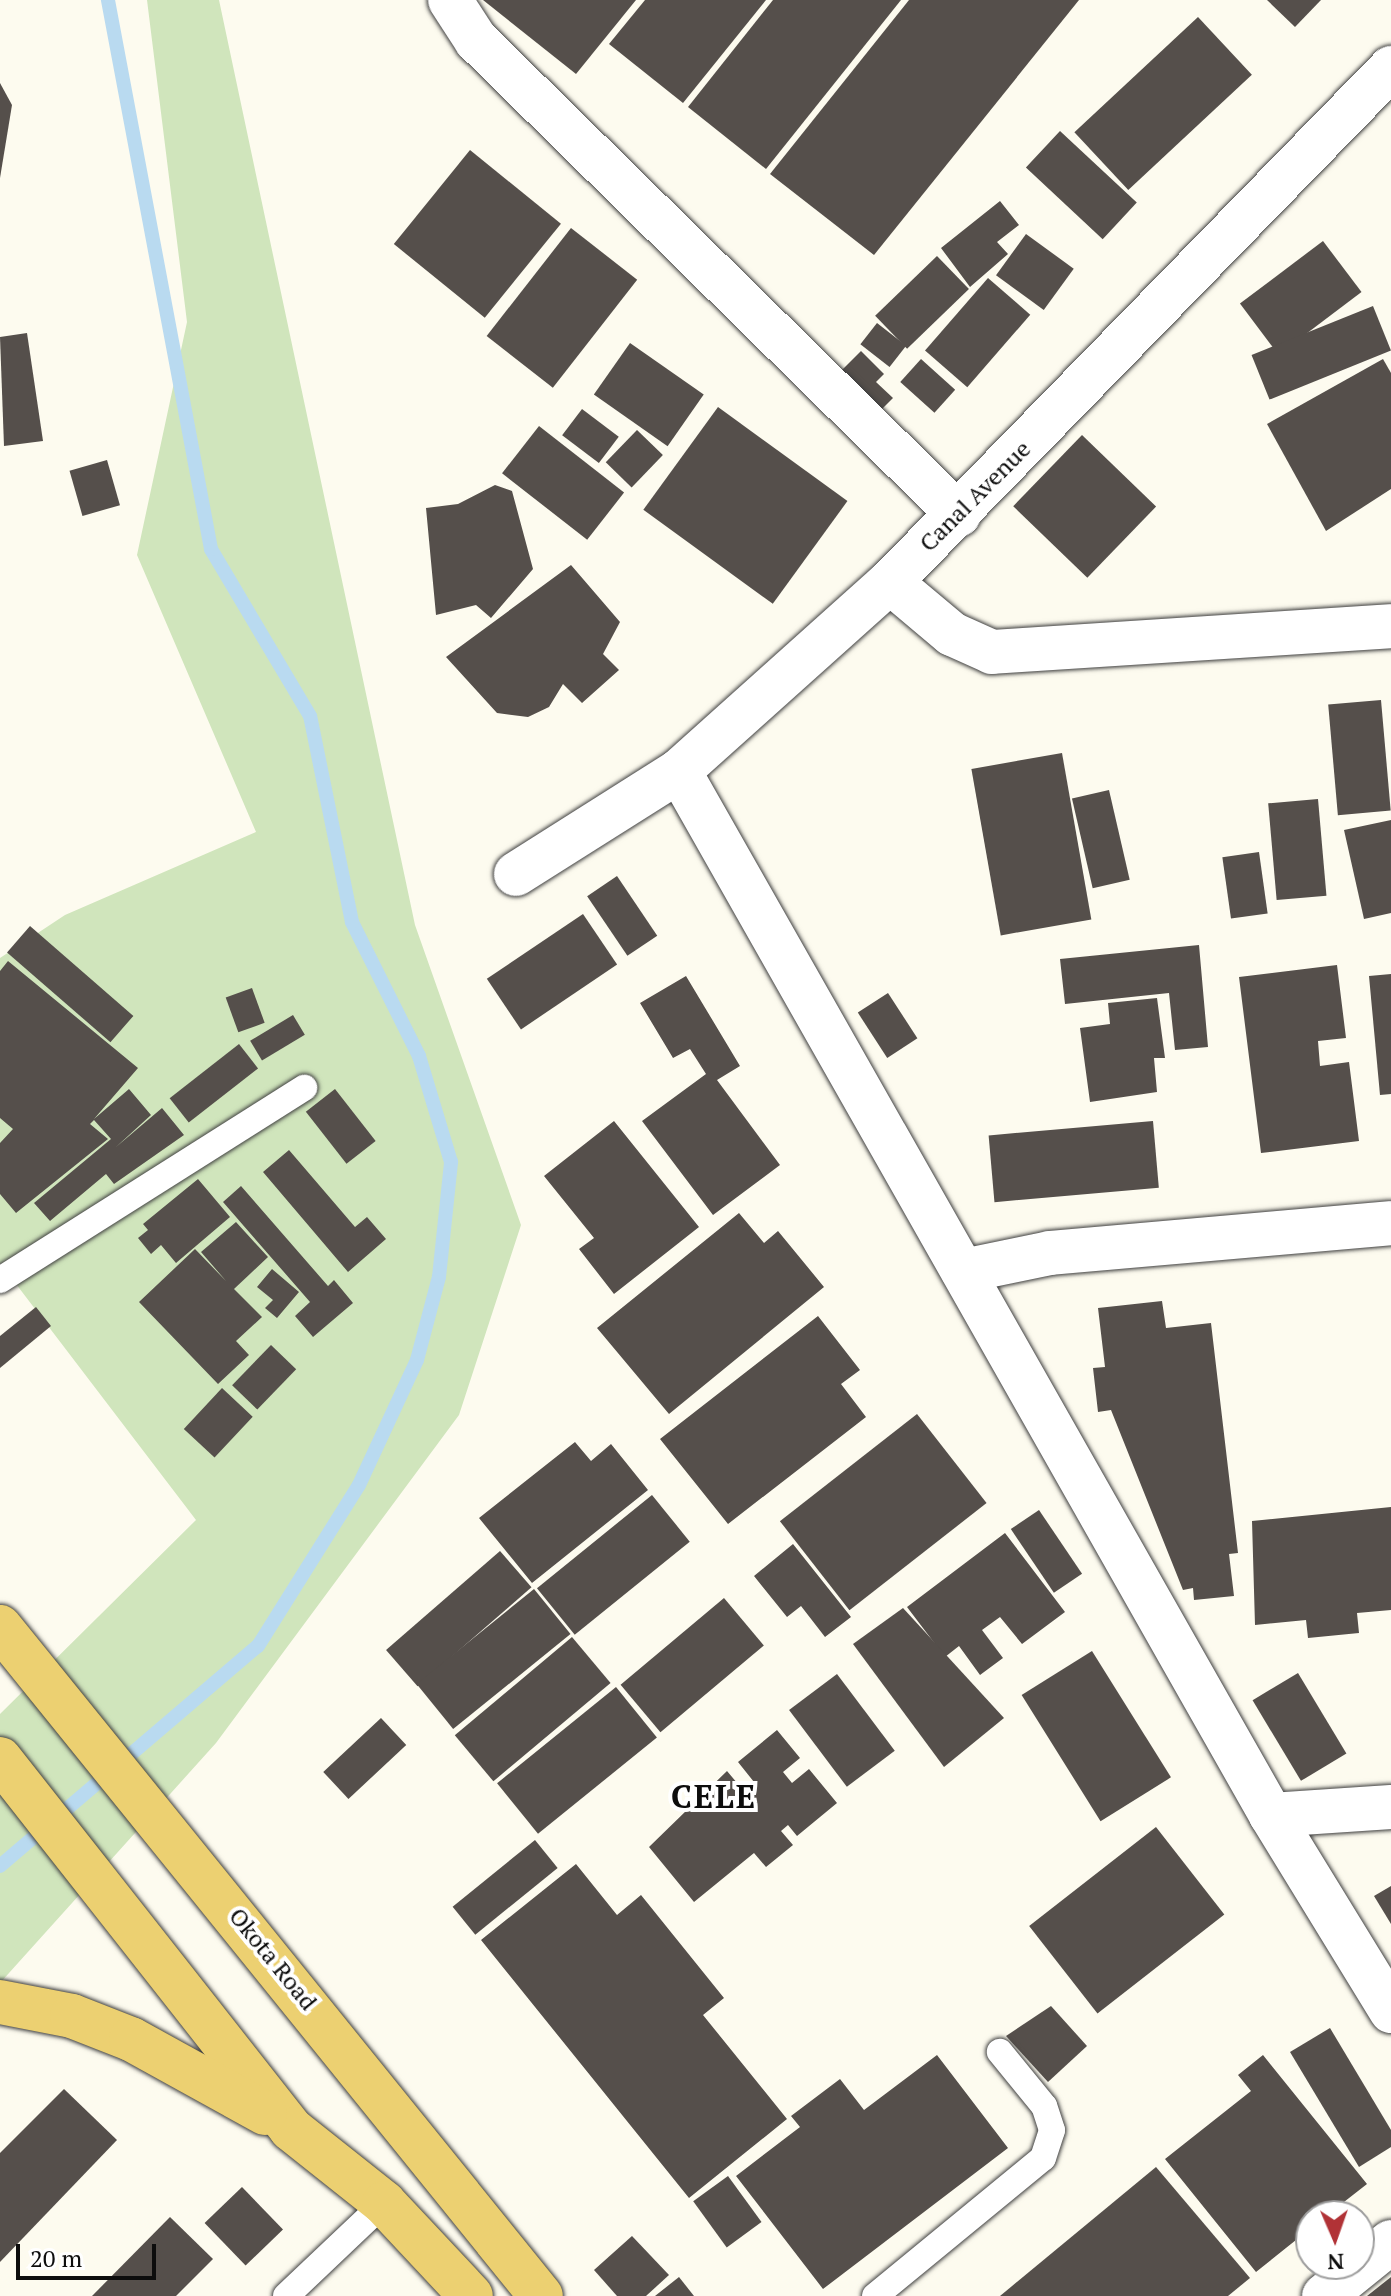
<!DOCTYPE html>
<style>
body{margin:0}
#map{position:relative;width:1391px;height:2296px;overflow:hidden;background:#fdfbef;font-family:"PT Serif",serif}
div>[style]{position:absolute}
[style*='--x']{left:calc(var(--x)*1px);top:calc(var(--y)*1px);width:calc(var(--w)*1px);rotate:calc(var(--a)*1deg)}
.green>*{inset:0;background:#d0e5bc}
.stream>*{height:14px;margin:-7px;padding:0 7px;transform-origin:7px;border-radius:7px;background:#b9daf0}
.building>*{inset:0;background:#554f4b;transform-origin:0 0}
.roads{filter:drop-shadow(0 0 2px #404040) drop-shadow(0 0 2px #404040)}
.lane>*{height:26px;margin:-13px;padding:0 13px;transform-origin:13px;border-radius:13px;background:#fff}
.street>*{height:44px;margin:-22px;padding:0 22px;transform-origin:22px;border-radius:22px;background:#fff}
.primary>*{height:44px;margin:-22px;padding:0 22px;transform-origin:22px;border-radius:22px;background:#ecd071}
span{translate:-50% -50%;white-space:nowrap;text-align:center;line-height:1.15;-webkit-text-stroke:8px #fff;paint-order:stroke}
.street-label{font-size:24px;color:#0d0d0d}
.district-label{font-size:32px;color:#0d0d0d;font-weight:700;letter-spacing:2px}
.north{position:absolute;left:1295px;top:2200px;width:80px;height:80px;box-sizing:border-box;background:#fff;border:2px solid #9e9e9e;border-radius:50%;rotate:178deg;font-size:22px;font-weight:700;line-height:32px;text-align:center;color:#0d0d0d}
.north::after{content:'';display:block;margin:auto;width:28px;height:36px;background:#b13236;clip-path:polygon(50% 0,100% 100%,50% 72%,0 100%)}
.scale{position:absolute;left:16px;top:2244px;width:140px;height:36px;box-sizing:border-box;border:4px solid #0d0d0d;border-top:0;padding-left:10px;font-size:24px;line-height:28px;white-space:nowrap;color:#0d0d0d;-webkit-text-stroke:6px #fff;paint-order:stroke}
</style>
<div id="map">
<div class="green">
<div style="clip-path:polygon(147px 0,219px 0,415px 925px,521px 1225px,459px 1415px,216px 1743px,0 1983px,0 1714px,196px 1520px,0 1263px,0 958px,65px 915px,256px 832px,137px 555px,187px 322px)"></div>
</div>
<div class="stream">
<div style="--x:0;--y:1866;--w:339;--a:-40.5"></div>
<div style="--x:258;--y:1646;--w:190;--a:-57.9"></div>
<div style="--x:359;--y:1485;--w:138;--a:-65.1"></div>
<div style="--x:417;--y:1360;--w:86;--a:-75.2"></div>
<div style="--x:439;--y:1277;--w:116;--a:-84"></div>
<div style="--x:451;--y:1162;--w:111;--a:-106.8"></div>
<div style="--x:419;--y:1056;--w:150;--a:-116.6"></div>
<div style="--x:352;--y:922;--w:210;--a:-101.5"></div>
<div style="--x:310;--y:716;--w:194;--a:-120.7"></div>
<div style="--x:211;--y:549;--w:559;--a:-100.63"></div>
</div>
<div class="building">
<div style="clip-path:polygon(483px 0,636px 0,576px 74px)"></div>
<div style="clip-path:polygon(645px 0,766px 0,683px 103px,609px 44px)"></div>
<div style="clip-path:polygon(773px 0,901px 0,766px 169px,688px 107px)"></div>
<div style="clip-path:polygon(909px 0,1079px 0,874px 255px,770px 174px)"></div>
<div style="clip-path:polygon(1267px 0,1321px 0,1295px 27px)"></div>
<div style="left:1198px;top:17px;width:79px;height:169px;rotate:47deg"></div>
<div style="clip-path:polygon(0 83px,12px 105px,0 178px)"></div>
<div style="left:1060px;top:131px;width:105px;height:50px;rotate:43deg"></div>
<div style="left:470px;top:150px;width:117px;height:121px;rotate:39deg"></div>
<div style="clip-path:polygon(1000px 201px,1019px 225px,997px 242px,1008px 254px,970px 287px,941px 248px)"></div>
<div style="left:571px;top:228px;width:84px;height:137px;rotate:38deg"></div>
<div style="left:1026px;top:234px;width:59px;height:51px;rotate:36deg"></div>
<div style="left:1323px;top:241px;width:64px;height:104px;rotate:53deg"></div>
<div style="left:937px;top:256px;width:46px;height:86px;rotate:46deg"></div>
<div style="left:988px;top:278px;width:56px;height:96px;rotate:41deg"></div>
<div style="left:1373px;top:306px;width:48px;height:131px;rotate:68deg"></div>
<div style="left:877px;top:323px;width:37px;height:27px;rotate:38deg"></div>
<div style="clip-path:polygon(27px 333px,43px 441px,4px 446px,0 337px)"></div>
<div style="left:630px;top:343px;width:90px;height:63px;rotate:35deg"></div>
<div style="clip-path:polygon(861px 351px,884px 374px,876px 382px,893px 398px,875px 416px,835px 377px)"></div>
<div style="left:921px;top:359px;width:46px;height:31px;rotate:42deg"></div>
<div style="clip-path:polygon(1383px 359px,1391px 373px,1391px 489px,1326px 531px,1267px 424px)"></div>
<div style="left:718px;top:407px;width:160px;height:127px;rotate:36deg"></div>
<div style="left:582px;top:409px;width:46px;height:33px;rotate:37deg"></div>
<div style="left:539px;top:426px;width:108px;height:60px;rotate:38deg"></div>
<div style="left:637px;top:430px;width:36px;height:45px;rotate:44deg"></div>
<div style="left:1082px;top:435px;width:103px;height:99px;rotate:44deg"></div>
<div style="left:107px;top:460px;width:47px;height:39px;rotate:74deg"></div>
<div style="clip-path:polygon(495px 485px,512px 491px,533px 569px,491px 618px,476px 605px,436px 615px,426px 508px,458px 504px)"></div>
<div style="clip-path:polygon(571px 565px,620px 622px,603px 654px,619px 670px,582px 703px,563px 684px,549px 707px,528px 717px,497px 713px,446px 657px)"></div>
<div style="left:1381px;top:700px;width:111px;height:53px;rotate:85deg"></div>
<div style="left:1062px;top:753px;width:169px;height:92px;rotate:80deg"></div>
<div style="left:1109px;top:790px;width:92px;height:38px;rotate:77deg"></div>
<div style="left:1318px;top:799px;width:97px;height:50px;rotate:85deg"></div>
<div style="clip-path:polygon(1391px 820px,1391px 913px,1364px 919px,1344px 830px)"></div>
<div style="left:1259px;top:852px;width:62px;height:37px;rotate:82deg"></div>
<div style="left:617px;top:876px;width:72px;height:36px;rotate:56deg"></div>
<div style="left:583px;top:914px;width:61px;height:116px;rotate:56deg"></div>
<div style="left:30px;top:926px;width:137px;height:35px;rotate:41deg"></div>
<div style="clip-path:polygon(1199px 945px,1208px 1047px,1175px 1050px,1169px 993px,1065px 1004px,1060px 959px)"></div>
<div style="clip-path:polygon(8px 961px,138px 1068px,94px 1119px,129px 1089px,151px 1115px,116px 1147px,162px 1108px,184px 1135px,114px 1184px,106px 1174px,50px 1221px,34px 1203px,111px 1139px,94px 1120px,90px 1124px,108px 1139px,16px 1213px,0 1194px,0 1143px,13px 1129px,0 1118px,0 971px)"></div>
<div style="clip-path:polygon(1337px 965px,1346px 1038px,1318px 1041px,1320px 1066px,1349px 1062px,1359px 1141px,1261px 1153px,1239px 977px)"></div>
<div style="clip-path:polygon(1391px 974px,1391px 1094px,1380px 1095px,1369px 976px)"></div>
<div style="clip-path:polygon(686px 976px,740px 1066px,717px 1080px,780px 1165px,713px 1215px,642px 1121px,706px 1074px,690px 1049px,673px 1058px,640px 1003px)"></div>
<div style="left:252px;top:988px;width:37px;height:28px;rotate:70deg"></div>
<div style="left:888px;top:993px;width:54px;height:36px;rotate:57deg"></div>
<div style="clip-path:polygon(1157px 998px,1165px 1058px,1154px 1058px,1157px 1092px,1090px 1102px,1080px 1028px,1110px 1024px,1108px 1003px)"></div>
<div style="left:293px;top:1015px;width:23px;height:50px;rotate:59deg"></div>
<div style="left:239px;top:1044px;width:31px;height:88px;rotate:52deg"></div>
<div style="left:335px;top:1089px;width:66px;height:37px;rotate:52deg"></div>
<div style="clip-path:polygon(614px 1121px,699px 1227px,614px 1294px,579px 1249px,594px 1238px,544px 1176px)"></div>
<div style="left:1153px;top:1121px;width:67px;height:165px;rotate:85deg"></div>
<div style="clip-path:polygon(289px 1150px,355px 1227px,367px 1217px,386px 1239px,348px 1272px,263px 1172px)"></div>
<div style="clip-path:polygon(198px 1179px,230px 1217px,176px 1263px,161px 1245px,151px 1254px,138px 1238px,148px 1230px,143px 1224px)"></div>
<div style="clip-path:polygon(241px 1186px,328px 1286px,334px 1280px,353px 1303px,313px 1337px,295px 1316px,310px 1302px,223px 1202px)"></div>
<div style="clip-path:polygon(739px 1213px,764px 1243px,778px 1231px,824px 1287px,669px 1414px,597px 1328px)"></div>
<div style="clip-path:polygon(236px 1222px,268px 1257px,234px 1289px,262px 1317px,236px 1341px,249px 1355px,218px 1384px,139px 1302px,195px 1249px,226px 1281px,201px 1252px)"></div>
<div style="clip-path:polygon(272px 1269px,299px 1292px,277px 1318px,265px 1308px,273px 1300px,257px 1287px)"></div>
<div style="clip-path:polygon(1162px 1301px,1166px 1328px,1211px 1323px,1238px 1553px,1229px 1554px,1234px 1596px,1194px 1600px,1193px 1588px,1183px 1590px,1111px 1410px,1098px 1412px,1093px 1368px,1105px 1367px,1098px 1308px)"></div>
<div style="clip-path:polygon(36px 1307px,51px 1326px,0 1368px,0 1336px)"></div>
<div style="clip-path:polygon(818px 1316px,860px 1370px,841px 1384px,866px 1417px,728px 1524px,660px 1439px)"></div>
<div style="left:271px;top:1345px;width:35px;height:56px;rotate:44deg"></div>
<div style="left:222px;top:1388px;width:42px;height:56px;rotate:43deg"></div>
<div style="left:917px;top:1414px;width:113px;height:174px;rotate:52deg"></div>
<div style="clip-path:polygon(575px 1442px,591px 1461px,611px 1444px,648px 1490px,532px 1583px,479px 1518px)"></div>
<div style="left:652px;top:1495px;width:60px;height:148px;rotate:51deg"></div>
<div style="clip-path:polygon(1391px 1507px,1391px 1610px,1357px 1613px,1359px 1633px,1308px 1638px,1306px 1620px,1255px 1625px,1252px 1521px)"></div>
<div style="left:1039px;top:1510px;width:77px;height:34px;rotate:56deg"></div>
<div style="clip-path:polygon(1005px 1533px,1065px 1612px,1022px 1644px,1000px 1617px,982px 1630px,1003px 1658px,980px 1675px,959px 1646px,945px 1657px,907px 1607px)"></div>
<div style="clip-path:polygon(793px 1544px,851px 1617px,825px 1637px,801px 1606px,787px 1617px,754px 1576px)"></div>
<div style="left:500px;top:1551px;width:48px;height:151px;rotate:49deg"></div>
<div style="left:534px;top:1589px;width:58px;height:151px;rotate:51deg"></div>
<div style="left:724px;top:1598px;width:62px;height:135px;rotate:50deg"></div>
<div style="clip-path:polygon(903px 1608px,1004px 1718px,944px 1767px,853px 1644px)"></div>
<div style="left:572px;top:1637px;width:60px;height:153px;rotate:50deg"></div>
<div style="left:1092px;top:1651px;width:149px;height:83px;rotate:58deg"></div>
<div style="left:1298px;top:1673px;width:94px;height:53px;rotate:59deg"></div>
<div style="left:837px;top:1674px;width:96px;height:60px;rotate:53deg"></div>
<div style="left:616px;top:1687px;width:65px;height:153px;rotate:51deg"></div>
<div style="left:381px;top:1718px;width:37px;height:79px;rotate:47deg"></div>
<div style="clip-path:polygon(777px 1730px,800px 1758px,783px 1772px,792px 1783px,809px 1769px,837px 1803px,797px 1836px,788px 1825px,781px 1831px,793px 1845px,766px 1867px,754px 1853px,694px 1902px,649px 1847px,727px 1771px,743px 1790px,754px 1782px,738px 1762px)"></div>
<div style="left:1156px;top:1827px;width:111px;height:161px;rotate:52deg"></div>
<div style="left:535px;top:1840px;width:36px;height:106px;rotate:51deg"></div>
<div style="clip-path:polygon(576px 1864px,617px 1915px,641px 1895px,724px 1998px,703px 2015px,787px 2119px,689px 2198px,481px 1940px)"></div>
<div style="clip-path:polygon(1391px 1886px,1391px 1924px,1374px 1896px)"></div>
<div style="clip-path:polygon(1051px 2006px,1087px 2046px,1048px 2082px,1006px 2036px)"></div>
<div style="clip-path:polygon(1330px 2028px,1391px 2130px,1391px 2147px,1359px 2167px,1290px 2052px)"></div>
<div style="clip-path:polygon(937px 2055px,1008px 2148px,823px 2289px,736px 2176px,800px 2127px,791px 2116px,840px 2079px,864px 2110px)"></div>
<div style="clip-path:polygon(1263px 2055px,1367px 2184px,1326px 2216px,1311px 2216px,1311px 2228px,1256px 2272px,1165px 2159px,1251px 2091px,1238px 2075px)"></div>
<div style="clip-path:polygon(64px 2089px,117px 2140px,0 2262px,0 2153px)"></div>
<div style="clip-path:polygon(1156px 2167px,1250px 2278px,1228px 2296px,1000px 2296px)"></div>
<div style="left:728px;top:2176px;width:57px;height:43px;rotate:54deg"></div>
<div style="left:242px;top:2187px;width:59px;height:52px;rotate:46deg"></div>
<div style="clip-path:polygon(170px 2217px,213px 2259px,176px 2296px,92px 2296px)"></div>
<div style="clip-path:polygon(632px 2236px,669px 2275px,646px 2296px,617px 2296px,594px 2270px)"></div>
<div style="clip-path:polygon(679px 2277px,694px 2296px,655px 2296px)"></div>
<div style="clip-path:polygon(1391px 2277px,1391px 2296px,1367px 2296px)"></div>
</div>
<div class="roads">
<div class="lane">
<div style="--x:0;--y:1280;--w:360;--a:-32.3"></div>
<div style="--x:286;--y:2296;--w:135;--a:-43.5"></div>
<div style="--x:875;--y:2296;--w:217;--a:-39.4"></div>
<div style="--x:1043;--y:2158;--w:29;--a:-72"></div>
<div style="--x:1052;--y:2130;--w:25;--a:-108"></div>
<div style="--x:1044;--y:2106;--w:70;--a:-129.2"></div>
</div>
<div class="street">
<div style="--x:450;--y:0;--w:48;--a:57"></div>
<div style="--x:476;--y:40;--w:677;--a:44.52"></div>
<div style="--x:890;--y:582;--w:81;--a:40"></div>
<div style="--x:952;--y:634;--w:44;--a:24.2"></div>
<div style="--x:992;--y:652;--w:400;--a:-3.7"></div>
<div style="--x:679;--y:771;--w:1200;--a:60.44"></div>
<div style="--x:1271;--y:1815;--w:230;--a:58.5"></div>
<div style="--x:516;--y:874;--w:193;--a:-32.3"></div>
<div style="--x:679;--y:771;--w:283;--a:-41.9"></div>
<div style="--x:890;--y:582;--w:718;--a:-45.73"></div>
<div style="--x:963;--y:1271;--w:89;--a:-11.7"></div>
<div style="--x:1050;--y:1253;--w:342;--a:-5"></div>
<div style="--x:1271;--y:1815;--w:120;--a:-3.8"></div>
<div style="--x:1324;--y:2296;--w:86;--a:-38.9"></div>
</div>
<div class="primary">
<div style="--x:0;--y:1627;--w:860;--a:51.04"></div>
<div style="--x:0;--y:1759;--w:471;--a:51.8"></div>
<div style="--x:291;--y:2129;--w:119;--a:38.5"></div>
<div style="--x:384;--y:2203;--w:127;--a:46.9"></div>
<div style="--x:0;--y:2002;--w:73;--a:11"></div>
<div style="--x:72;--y:2016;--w:63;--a:21.3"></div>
<div style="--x:131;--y:2039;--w:153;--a:28.9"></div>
</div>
</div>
<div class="street-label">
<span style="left:975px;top:496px;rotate:-45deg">Canal Avenue</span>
<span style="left:273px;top:1959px;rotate:51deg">Okota Road</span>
</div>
<div class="district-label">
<span style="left:714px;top:1796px">CELE</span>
</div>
<div class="north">N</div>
<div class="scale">20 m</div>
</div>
